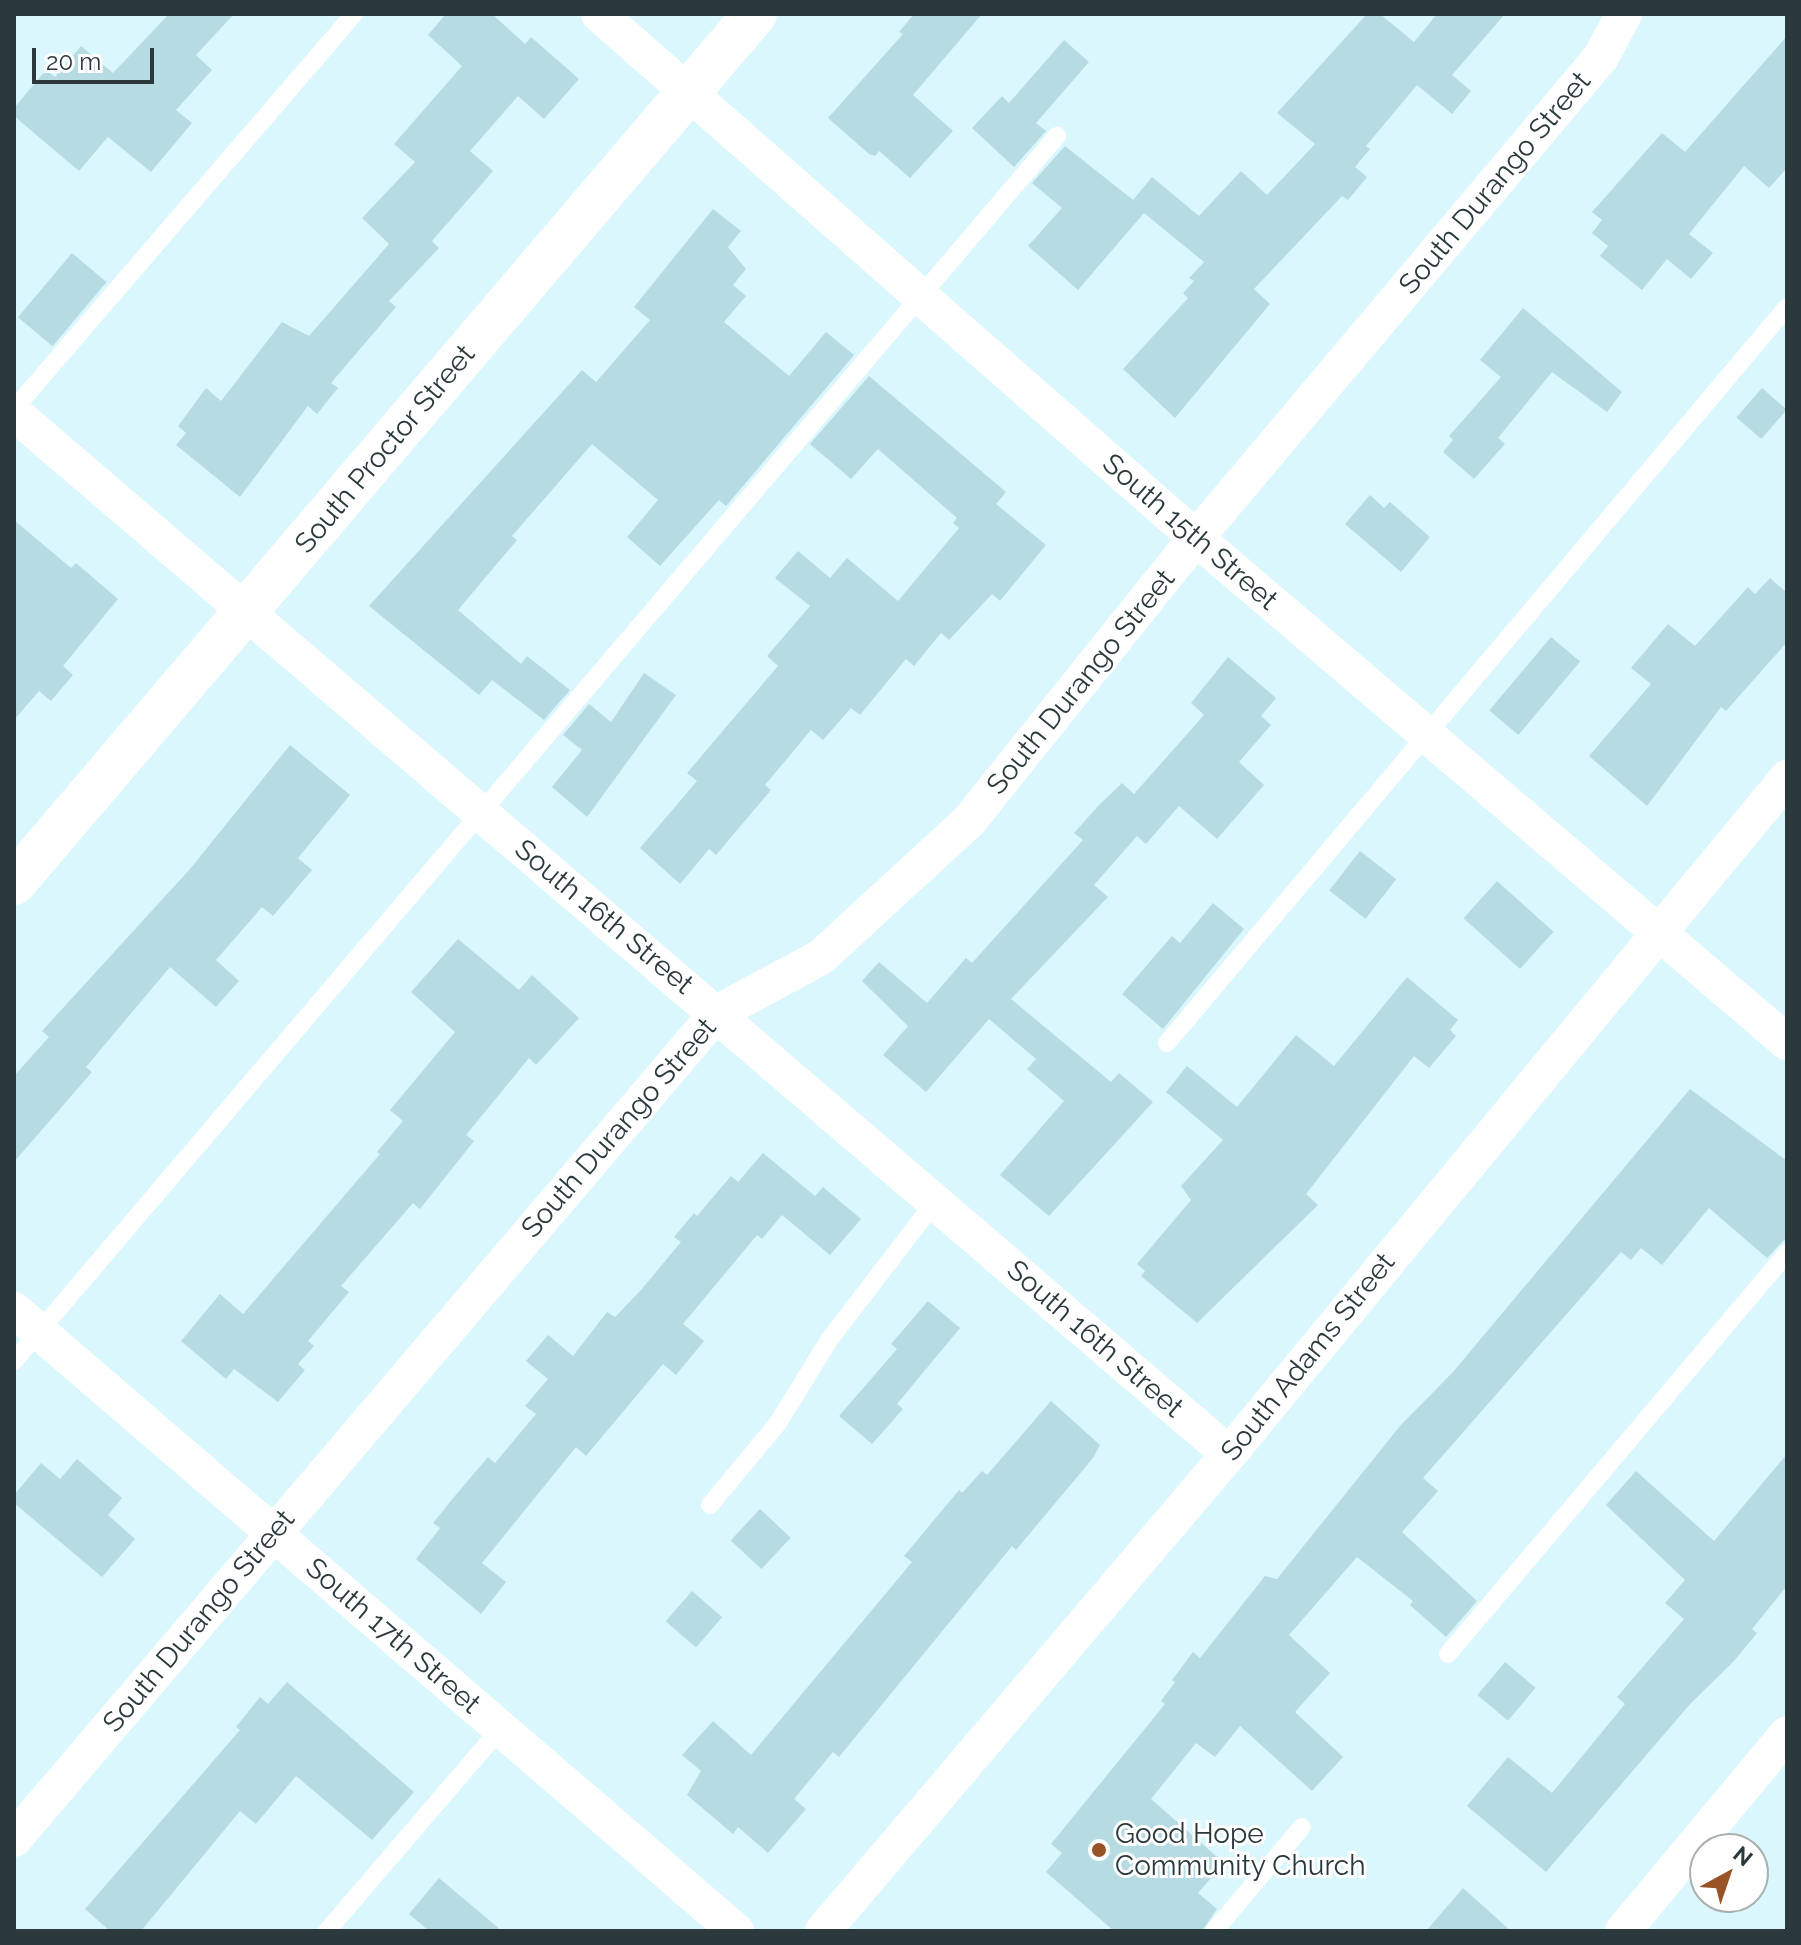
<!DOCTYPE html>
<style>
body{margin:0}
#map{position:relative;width:1801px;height:1945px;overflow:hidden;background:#daf7fd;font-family:Raleway,sans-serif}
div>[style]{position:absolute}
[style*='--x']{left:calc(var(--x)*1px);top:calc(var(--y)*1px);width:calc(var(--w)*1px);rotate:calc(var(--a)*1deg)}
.building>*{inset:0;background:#b7dbe2;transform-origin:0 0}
.service>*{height:18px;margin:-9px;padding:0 9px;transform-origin:9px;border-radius:9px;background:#fff}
.minor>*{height:36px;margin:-18px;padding:0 18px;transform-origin:18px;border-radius:18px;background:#fff}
.tertiary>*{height:44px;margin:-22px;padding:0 22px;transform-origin:22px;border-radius:22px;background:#fff}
.dots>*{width:22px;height:22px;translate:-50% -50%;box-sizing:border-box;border:4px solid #fefefe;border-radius:50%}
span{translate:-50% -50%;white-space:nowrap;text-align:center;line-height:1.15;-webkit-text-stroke:6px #fefefe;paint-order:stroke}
.street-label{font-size:28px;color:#2b393c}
.poi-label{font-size:28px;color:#2b393c}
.left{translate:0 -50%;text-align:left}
.frame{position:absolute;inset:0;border:16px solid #2b393c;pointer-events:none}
.north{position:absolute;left:1689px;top:1833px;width:80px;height:80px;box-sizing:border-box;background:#fefefe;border:2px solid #aaafb0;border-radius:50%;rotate:40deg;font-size:22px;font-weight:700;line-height:32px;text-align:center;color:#2b393c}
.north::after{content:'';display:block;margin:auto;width:28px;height:36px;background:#985426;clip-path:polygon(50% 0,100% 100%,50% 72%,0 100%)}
.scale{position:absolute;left:32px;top:48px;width:122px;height:36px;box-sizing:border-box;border:4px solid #2b393c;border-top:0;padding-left:10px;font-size:24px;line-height:28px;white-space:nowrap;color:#2b393c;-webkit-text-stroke:6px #fefefe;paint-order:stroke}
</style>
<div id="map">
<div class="building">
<div style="clip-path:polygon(169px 14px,234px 14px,196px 55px,212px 70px,176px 110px,192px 123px,151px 172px,108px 137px,79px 171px,14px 116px,14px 108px,46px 70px,55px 77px,81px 46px,113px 73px)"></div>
<div style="clip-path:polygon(446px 14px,492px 14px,525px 44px,531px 37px,579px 79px,544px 119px,518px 96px,470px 151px,493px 171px,432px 241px,439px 248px,389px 301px,396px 307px,331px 383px,338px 388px,317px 414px,308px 406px,240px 497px,176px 445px,186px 433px,178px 426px,206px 388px,221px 401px,282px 322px,309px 336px,389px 244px,362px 218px,415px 162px,394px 144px,462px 66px,428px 35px)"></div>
<div style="clip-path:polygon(914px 14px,982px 14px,913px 95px,953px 131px,910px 178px,879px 151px,875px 156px,869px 154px,828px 118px,903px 34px,899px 32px)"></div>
<div style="clip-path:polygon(1367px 14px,1380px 14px,1414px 42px,1437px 14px,1505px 14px,1452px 75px,1471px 91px,1452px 114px,1417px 85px,1366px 146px,1370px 149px,1355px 167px,1367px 177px,1348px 200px,1342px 196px,1254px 289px,1270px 304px,1175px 418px,1123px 369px,1188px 298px,1183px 293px,1194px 281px,1189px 278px,1204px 262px,1144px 213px,1078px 290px,1028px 246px,1062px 208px,1032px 183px,1065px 146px,1133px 200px,1152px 177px,1199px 216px,1241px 171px,1267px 195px,1315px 144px,1277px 113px)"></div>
<div style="clip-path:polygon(1787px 36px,1787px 168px,1769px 188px,1744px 166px,1689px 234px,1713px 253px,1691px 279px,1667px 259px,1642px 290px,1600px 256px,1608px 246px,1592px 233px,1602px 220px,1592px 212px,1662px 133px,1685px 152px)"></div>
<div style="clip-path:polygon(1064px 40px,1089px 62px,1036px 123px,1046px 131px,1014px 167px,972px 128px,1002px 96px,1009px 103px)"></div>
<div style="clip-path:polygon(713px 209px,741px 231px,728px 247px,746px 269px,733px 285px,746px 296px,724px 322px,789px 376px,826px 332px,854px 355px,726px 506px,719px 500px,660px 566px,627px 537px,658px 500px,592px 444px,512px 536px,517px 540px,458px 610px,521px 664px,527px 656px,570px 690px,544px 720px,492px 680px,479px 695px,369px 606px,582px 370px,596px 382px,650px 320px,634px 307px)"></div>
<div style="left:72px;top:253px;width:45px;height:84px;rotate:40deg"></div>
<div style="clip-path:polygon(1523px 308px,1622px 392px,1607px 412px,1552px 372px,1498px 438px,1505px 444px,1474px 479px,1443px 452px,1453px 440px,1449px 436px,1501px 377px,1480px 360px)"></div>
<div style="clip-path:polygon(869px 376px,1006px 492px,996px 504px,1046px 545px,1000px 601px,992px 594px,949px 640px,941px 633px,914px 666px,906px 659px,860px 715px,851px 708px,823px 740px,811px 730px,765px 785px,771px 790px,716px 855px,709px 849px,680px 884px,640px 848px,697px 781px,687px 773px,778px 666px,767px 656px,810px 606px,775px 578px,798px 551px,830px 578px,847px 558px,898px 601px,959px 528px,953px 523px,957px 518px,878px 449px,851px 479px,810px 444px)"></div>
<div style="left:1762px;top:388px;width:33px;height:39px;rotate:41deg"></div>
<div style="clip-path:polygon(1370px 495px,1384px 508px,1390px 502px,1430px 537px,1401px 572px,1345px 524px)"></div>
<div style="clip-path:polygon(14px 520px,71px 568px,76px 563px,118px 599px,63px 666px,73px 675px,51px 701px,39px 691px,14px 720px)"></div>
<div style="clip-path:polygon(1770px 578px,1787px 593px,1787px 642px,1726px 711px,1721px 707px,1647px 806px,1589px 756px,1651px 684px,1631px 668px,1668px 624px,1695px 646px,1748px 587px,1755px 594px)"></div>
<div style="left:1551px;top:637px;width:38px;height:96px;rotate:40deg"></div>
<div style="clip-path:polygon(1228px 657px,1276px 698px,1261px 716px,1271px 725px,1239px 762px,1264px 785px,1217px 839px,1179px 806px,1146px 844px,1137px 836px,1094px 885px,1108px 897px,1011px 999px,1111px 1082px,1119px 1073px,1153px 1102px,1049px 1216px,1000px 1175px,1064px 1101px,1027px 1069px,1036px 1059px,989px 1019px,926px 1092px,883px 1055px,908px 1026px,862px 981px,879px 962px,927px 1003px,966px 958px,972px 963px,1083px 840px,1074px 833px,1098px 806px,1122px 783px,1134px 794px,1204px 715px,1191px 703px)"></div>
<div style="clip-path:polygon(644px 673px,676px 695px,587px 817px,552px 787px,582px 750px,563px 735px,589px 704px,611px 722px)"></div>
<div style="clip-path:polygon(290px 745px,350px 795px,298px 858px,312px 870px,273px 916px,262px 907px,216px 960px,239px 981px,216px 1007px,170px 967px,86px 1067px,92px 1072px,14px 1162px,14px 1076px,49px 1037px,42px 1031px,190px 869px)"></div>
<div style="left:1360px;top:851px;width:46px;height:50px;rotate:38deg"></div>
<div style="left:1497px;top:881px;width:76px;height:50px;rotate:42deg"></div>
<div style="clip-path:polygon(1213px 903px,1244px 929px,1163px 1029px,1122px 994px,1172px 936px,1180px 943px)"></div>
<div style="clip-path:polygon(458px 939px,519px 990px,532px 975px,579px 1018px,536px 1065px,529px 1058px,466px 1135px,474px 1141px,420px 1209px,413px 1203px,341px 1286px,349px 1292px,308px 1341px,314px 1346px,298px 1364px,305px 1370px,278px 1402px,234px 1369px,226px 1379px,181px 1341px,220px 1294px,243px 1314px,380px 1154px,377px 1152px,403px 1121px,390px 1110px,455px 1032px,411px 992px)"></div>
<div style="clip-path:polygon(1407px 977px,1458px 1020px,1450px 1030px,1456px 1036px,1429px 1068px,1414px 1056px,1306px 1194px,1318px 1205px,1197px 1323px,1141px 1276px,1145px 1271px,1137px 1264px,1191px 1200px,1181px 1186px,1223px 1140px,1166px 1092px,1187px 1066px,1237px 1107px,1296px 1035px,1334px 1066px)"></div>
<div style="clip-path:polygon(1690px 1089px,1787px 1161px,1787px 1237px,1767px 1258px,1709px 1208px,1662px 1265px,1641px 1248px,1631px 1260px,1621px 1252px,1423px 1478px,1438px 1491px,1402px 1532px,1477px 1601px,1446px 1637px,1410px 1605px,1413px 1601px,1357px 1557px,1289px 1635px,1330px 1673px,1295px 1712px,1343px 1757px,1312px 1791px,1240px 1726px,1215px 1757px,1196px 1743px,1151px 1799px,1224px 1863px,1198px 1893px,1217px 1909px,1202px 1931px,1114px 1931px,1046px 1872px,1062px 1853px,1051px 1844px,1165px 1704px,1161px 1701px,1175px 1682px,1172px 1680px,1193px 1652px,1200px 1658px,1265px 1576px,1277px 1579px,1400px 1426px,1453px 1372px)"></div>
<div style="clip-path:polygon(763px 1153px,815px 1196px,823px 1187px,861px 1219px,830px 1255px,782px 1215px,762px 1239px,757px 1235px,683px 1324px,704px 1341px,676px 1375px,663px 1364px,586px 1456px,576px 1447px,482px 1563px,506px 1582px,481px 1614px,416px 1559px,440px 1528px,433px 1523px,454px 1497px,488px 1457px,495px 1463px,536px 1414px,525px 1406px,548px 1379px,526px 1361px,548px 1335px,573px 1356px,607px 1312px,615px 1317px,641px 1290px,681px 1242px,674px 1237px,694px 1213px,697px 1216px,731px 1176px,738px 1182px)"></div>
<div style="clip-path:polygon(928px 1301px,960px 1328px,897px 1404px,903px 1409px,872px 1444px,839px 1416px,897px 1349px,891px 1344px)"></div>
<div style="clip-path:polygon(1051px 1401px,1100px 1445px,1093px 1458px,1016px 1550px,1012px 1546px,839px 1757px,833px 1752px,794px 1799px,806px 1809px,768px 1853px,738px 1827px,733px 1834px,687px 1795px,701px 1771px,682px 1755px,713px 1721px,751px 1755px,912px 1562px,904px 1556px,959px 1490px,962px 1493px,982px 1471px,987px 1475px)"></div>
<div style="clip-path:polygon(1787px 1454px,1787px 1586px,1752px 1629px,1757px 1633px,1734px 1661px,1691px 1703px,1546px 1872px,1467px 1806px,1508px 1757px,1552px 1793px,1625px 1704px,1617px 1697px,1684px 1619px,1665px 1603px,1685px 1580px,1606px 1505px,1636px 1471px,1714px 1541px)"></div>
<div style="clip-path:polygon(77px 1459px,122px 1498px,108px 1515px,135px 1539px,102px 1577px,14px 1503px,14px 1495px,41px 1463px,60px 1479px)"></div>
<div style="left:760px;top:1509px;width:42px;height:43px;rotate:43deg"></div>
<div style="left:692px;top:1591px;width:40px;height:40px;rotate:41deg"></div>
<div style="left:1505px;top:1662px;width:40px;height:43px;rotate:40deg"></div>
<div style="clip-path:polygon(287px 1682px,414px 1792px,372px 1840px,296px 1776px,256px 1824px,240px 1811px,141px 1931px,110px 1931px,85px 1909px,240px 1730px,236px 1727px,260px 1697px,268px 1704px)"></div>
<div style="clip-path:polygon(439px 1878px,502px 1931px,429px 1931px,409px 1914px)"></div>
<div style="clip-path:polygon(1463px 1888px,1511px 1931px,1426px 1931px)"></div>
</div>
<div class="service">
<div style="--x:14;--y:409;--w:521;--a:-49.28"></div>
<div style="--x:1167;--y:1043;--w:962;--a:-49.89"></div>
<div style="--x:14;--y:1361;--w:1609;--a:-49.59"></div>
<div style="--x:710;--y:1505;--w:107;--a:-50.3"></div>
<div style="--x:778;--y:1423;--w:97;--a:-58.4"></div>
<div style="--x:829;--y:1340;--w:174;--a:-52.5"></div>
<div style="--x:1448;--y:1654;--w:525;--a:-49.79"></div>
<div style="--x:327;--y:1931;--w:267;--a:-49.4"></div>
<div style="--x:1214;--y:1931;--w:136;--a:-49.8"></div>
</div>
<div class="minor">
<div style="--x:599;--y:14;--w:794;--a:41.27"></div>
<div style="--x:1196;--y:538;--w:777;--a:40.46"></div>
<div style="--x:14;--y:413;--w:1600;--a:40.59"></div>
<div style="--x:14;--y:1310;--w:952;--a:40.7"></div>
<div style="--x:14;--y:1839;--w:1085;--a:-49.6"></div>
<div style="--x:717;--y:1013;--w:118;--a:-28.3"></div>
<div style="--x:821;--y:957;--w:201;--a:-42.6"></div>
<div style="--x:969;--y:821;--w:363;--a:-51.3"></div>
<div style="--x:1196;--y:538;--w:629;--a:-49.9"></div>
<div style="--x:1601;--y:57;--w:49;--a:-61.9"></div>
<div style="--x:823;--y:1931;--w:626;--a:-49.6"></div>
<div style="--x:1229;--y:1454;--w:877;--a:-50.46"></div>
<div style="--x:1623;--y:1931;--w:256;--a:-50.2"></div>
</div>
<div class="tertiary">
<div style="--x:14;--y:883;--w:1142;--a:-49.55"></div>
</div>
<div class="dots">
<div style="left:1099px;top:1850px;background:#985426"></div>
</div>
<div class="street-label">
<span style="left:1495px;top:183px;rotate:-50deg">South Durango Street</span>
<span style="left:385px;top:449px;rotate:-50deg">South Proctor Street</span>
<span style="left:1190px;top:532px;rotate:41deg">South 15th Street</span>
<span style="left:1081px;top:682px;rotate:-51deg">South Durango Street</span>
<span style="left:604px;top:917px;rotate:40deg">South 16th Street</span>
<span style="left:619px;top:1128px;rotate:-49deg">South Durango Street</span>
<span style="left:1095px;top:1339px;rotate:41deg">South 16th Street</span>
<span style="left:1308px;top:1357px;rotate:-51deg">South Adams Street</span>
<span style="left:199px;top:1621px;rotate:-50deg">South Durango Street</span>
<span style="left:393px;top:1636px;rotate:41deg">South 17th Street</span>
</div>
<div class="poi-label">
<span class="left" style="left:1115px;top:1850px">Good Hope<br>Community Church</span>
</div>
<div class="frame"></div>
<div class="north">N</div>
<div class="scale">20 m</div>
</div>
